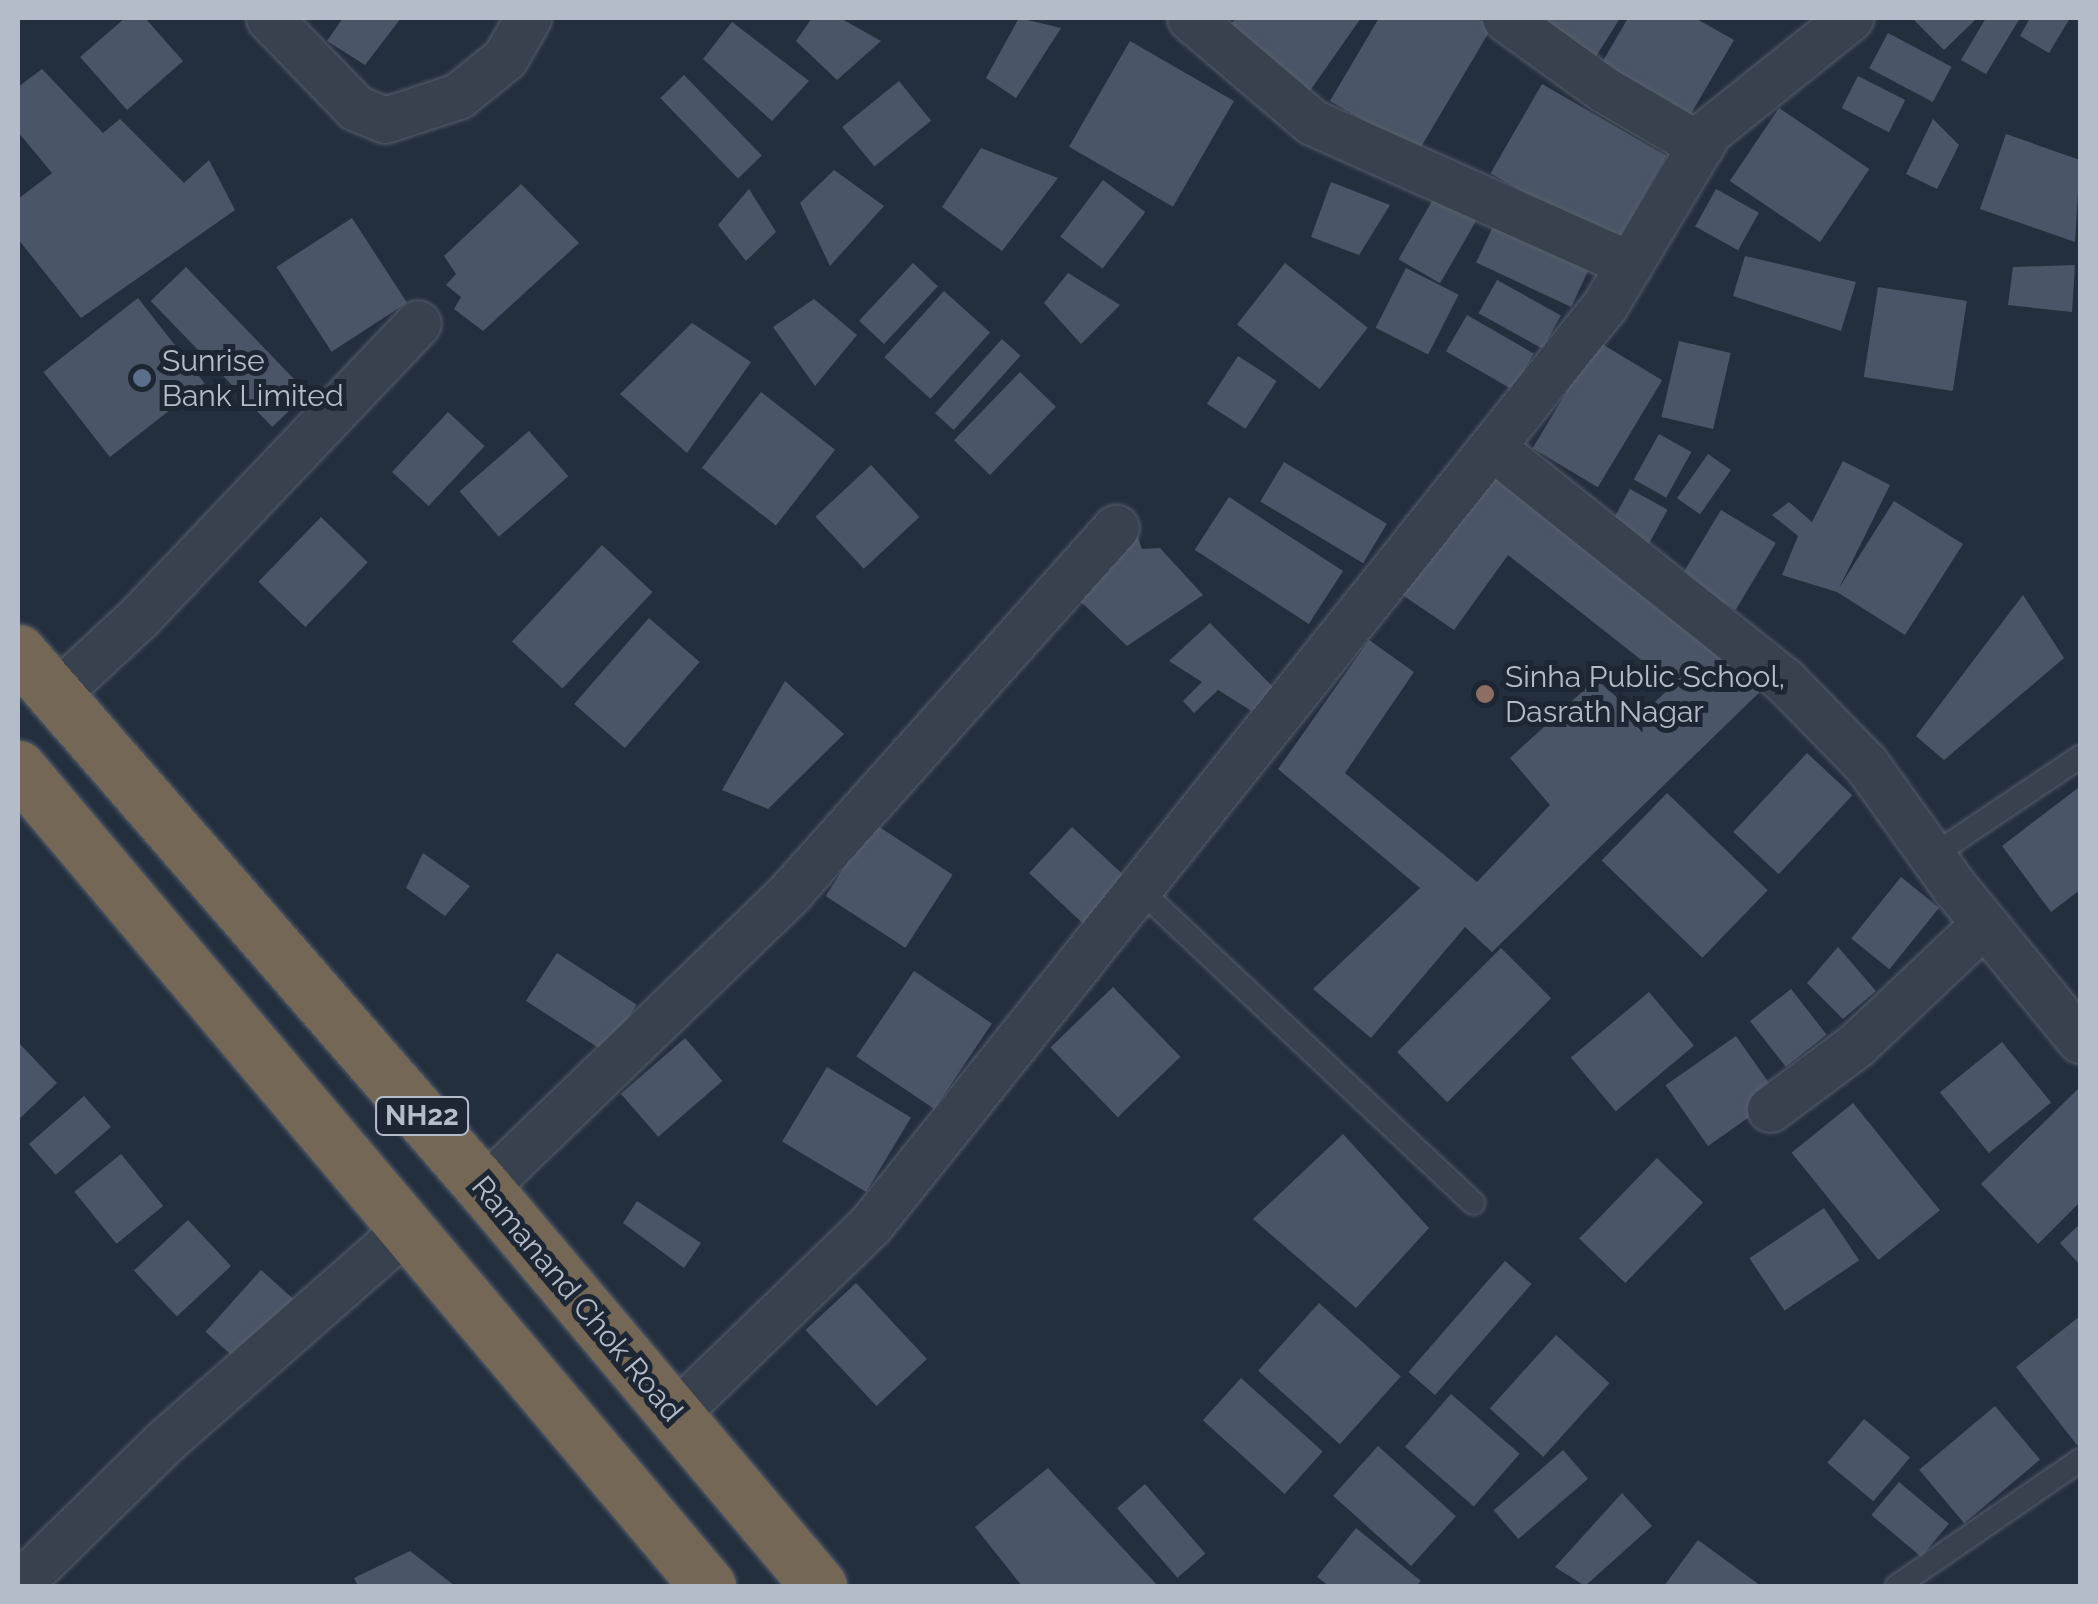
<!DOCTYPE html>
<style>
body{margin:0}
#map{position:relative;width:2098px;height:1604px;overflow:hidden;background:#242f3e;font-family:Raleway,sans-serif}
div>[style]{position:absolute}
.building>*{inset:0;background:#4a5667;transform-origin:0 0}
.roads{filter:drop-shadow(0 0 2px #565f6c) drop-shadow(0 0 2px #565f6c)}
.lane>*{height:22px;margin:-11px;padding:0 11px;transform-origin:11px;border-radius:11px;background:#38414e}
.street>*{height:45px;margin:-22.5px;padding:0 22.5px;transform-origin:22.5px;border-radius:22.5px;background:#38414e}
.highway>*{height:55px;margin:-27.5px;padding:0 27.5px;transform-origin:27.5px;border-radius:27.5px;background:#746755}
.dots>*{width:28px;height:28px;translate:-50% -50%;box-sizing:border-box;border:5px solid #1d2633;border-radius:50%}
span{translate:-50% -50%;white-space:nowrap;text-align:center;line-height:1.15;-webkit-text-stroke:10px #1d2633;paint-order:stroke}
.shield-label span{padding:2px 8px;background:#1d2633;border:2px solid;border-radius:8px;-webkit-text-stroke-width:0}
.shield-label{font-size:28px;color:#b4bcc9;font-weight:700}
.poi-label{font-size:30px;color:#b4bcc9}
.left{translate:0 -50%;text-align:left}
.street-label{font-size:30px;color:#b4bcc9}
.frame{position:absolute;inset:0;border:20px solid #b4bcc9;pointer-events:none}
</style>
<div id="map">
<div class="building">
<i style="clip-path:polygon(125px 18px,145px 18px,183px 61px,127px 110px,80px 57px)"></i>
<i style="clip-path:polygon(343px 18px,401px 18px,365px 65px,327px 41px)"></i>
<i style="clip-path:polygon(812px 18px,840px 18px,881px 41px,837px 80px,796px 41px)"></i>
<i style="clip-path:polygon(1019px 18px,1061px 28px,1016px 98px,986px 78px)"></i>
<i style="clip-path:polygon(1236px 18px,1361px 18px,1309px 92px,1224px 34px)"></i>
<i style="clip-path:polygon(1379px 18px,1476px 18px,1492px 27px,1418px 152px,1330px 101px)"></i>
<i style="clip-path:polygon(1516px 18px,1620px 18px,1592px 63px)"></i>
<i style="clip-path:polygon(1628px 18px,1695px 18px,1734px 40px,1685px 124px,1596px 73px)"></i>
<i style="clip-path:polygon(1912px 18px,1977px 18px,1944px 50px)"></i>
<i style="clip-path:polygon(1986px 18px,2020px 18px,1986px 74px,1961px 60px)"></i>
<i style="clip-path:polygon(2030px 18px,2070px 18px,2049px 53px,2020px 36px)"></i>
<i style="clip-path:polygon(732px 22px,809px 81px,772px 121px,703px 59px)"></i>
<i style="left:1888px;top:33px;width:72px;height:40px;rotate:28deg"></i>
<i style="left:1130px;top:41px;width:120px;height:122px;rotate:30deg"></i>
<i style="clip-path:polygon(42px 69px,103px 133px,120px 119px,184px 183px,209px 160px,235px 210px,81px 318px,18px 239px,18px 199px,52px 173px,18px 132px,18px 87px)"></i>
<i style="left:684px;top:75px;width:112px;height:33px;rotate:46deg"></i>
<i style="left:1858px;top:76px;width:53px;height:36px;rotate:27deg"></i>
<i style="left:899px;top:81px;width:51px;height:73px;rotate:51deg"></i>
<i style="left:1542px;top:84px;width:144px;height:103px;rotate:30deg"></i>
<i style="left:1779px;top:108px;width:109px;height:88px;rotate:34deg"></i>
<i style="clip-path:polygon(1933px 119px,1959px 145px,1937px 189px,1906px 174px)"></i>
<i style="clip-path:polygon(2006px 134px,2080px 160px,2075px 242px,1980px 209px)"></i>
<i style="clip-path:polygon(981px 148px,1058px 178px,1002px 251px,942px 207px)"></i>
<i style="clip-path:polygon(834px 170px,884px 206px,830px 266px,800px 203px)"></i>
<i style="left:1103px;top:180px;width:53px;height:71px;rotate:37deg"></i>
<i style="clip-path:polygon(1331px 182px,1390px 205px,1359px 255px,1311px 237px)"></i>
<i style="clip-path:polygon(521px 184px,579px 243px,483px 331px,454px 309px,461px 297px,446px 285px,456px 274px,444px 256px)"></i>
<i style="clip-path:polygon(749px 189px,776px 232px,746px 261px,718px 225px)"></i>
<i style="left:1716px;top:189px;width:49px;height:43px;rotate:29deg"></i>
<i style="left:1435px;top:196px;width:48px;height:73px;rotate:30deg"></i>
<i style="left:352px;top:218px;width:101px;height:90px;rotate:57deg"></i>
<i style="left:1496px;top:220px;width:105px;height:47px;rotate:25deg"></i>
<i style="clip-path:polygon(1745px 256px,1856px 282px,1841px 331px,1733px 296px)"></i>
<i style="left:913px;top:263px;width:34px;height:79px;rotate:43deg"></i>
<i style="left:1285px;top:263px;width:105px;height:78px;rotate:38deg"></i>
<i style="clip-path:polygon(2075px 265px,2072px 312px,2008px 305px,2013px 267px)"></i>
<i style="left:186px;top:267px;width:175px;height:49px;rotate:46deg"></i>
<i style="left:1406px;top:268px;width:59px;height:67px;rotate:27deg"></i>
<i style="clip-path:polygon(1068px 273px,1120px 305px,1081px 344px,1044px 303px)"></i>
<i style="left:1497px;top:280px;width:73px;height:38px;rotate:29deg"></i>
<i style="left:1878px;top:287px;width:90px;height:91px;rotate:9deg"></i>
<i style="left:944px;top:291px;width:62px;height:89px;rotate:42deg"></i>
<i style="left:138px;top:298px;width:108px;height:120px;rotate:52deg"></i>
<i style="clip-path:polygon(814px 299px,857px 335px,815px 386px,773px 327px)"></i>
<i style="left:1467px;top:315px;width:77px;height:42px;rotate:30deg"></i>
<i style="clip-path:polygon(692px 323px,751px 362px,687px 453px,620px 394px)"></i>
<i style="left:1002px;top:339px;width:25px;height:100px;rotate:42deg"></i>
<i style="left:1597px;top:341px;width:76px;height:125px;rotate:31deg"></i>
<i style="left:1679px;top:341px;width:53px;height:78px;rotate:13deg"></i>
<i style="left:1238px;top:356px;width:46px;height:57px;rotate:33deg"></i>
<i style="left:1020px;top:372px;width:50px;height:95px;rotate:44deg"></i>
<i style="left:761px;top:392px;width:94px;height:96px;rotate:38deg"></i>
<i style="left:448px;top:412px;width:50px;height:82px;rotate:43deg"></i>
<i style="left:529px;top:431px;width:60px;height:92px;rotate:49deg"></i>
<i style="left:1659px;top:434px;width:37px;height:52px;rotate:29deg"></i>
<i style="left:1708px;top:454px;width:28px;height:54px;rotate:35deg"></i>
<i style="clip-path:polygon(1843px 461px,1890px 485px,1839px 588px,1894px 501px,1963px 544px,1905px 635px,1837px 592px,1782px 575px,1798px 536px,1772px 515px,1789px 502px,1812px 522px)"></i>
<i style="left:1284px;top:462px;width:120px;height:46px;rotate:31deg"></i>
<i style="left:871px;top:465px;width:71px;height:76px;rotate:47deg"></i>
<i style="clip-path:polygon(1500px 471px,1767px 685px,1492px 952px,1465px 927px,1371px 1038px,1313px 989px,1420px 888px,1278px 769px,1369px 640px,1414px 672px,1345px 773px,1477px 882px,1550px 805px,1510px 758px,1596px 679px,1639px 717px,1673px 685px,1508px 555px,1454px 630px,1401px 594px)"></i>
<i style="left:1630px;top:489px;width:43px;height:41px;rotate:29deg"></i>
<i style="left:1229px;top:497px;width:136px;height:63px;rotate:33deg"></i>
<i style="left:1721px;top:510px;width:64px;height:78px;rotate:31deg"></i>
<i style="left:321px;top:517px;width:65px;height:90px;rotate:44deg"></i>
<i style="clip-path:polygon(1135px 529px,1142px 549px,1160px 548px,1203px 595px,1127px 646px,1077px 598px)"></i>
<i style="left:602px;top:545px;width:69px;height:132px;rotate:43deg"></i>
<i style="clip-path:polygon(2023px 595px,2064px 658px,1944px 760px,1916px 736px)"></i>
<i style="left:649px;top:618px;width:67px;height:114px;rotate:41deg"></i>
<i style="clip-path:polygon(1210px 623px,1273px 687px,1258px 715px,1218px 690px,1194px 713px,1183px 701px,1202px 682px,1169px 661px)"></i>
<i style="clip-path:polygon(785px 681px,844px 734px,768px 809px,722px 790px)"></i>
<i style="left:1807px;top:753px;width:62px;height:108px;rotate:43deg"></i>
<i style="clip-path:polygon(2078px 788px,2080px 890px,2051px 912px,2002px 846px)"></i>
<i style="left:1667px;top:793px;width:140px;height:94px;rotate:44deg"></i>
<i style="left:873px;top:823px;width:95px;height:87px;rotate:33deg"></i>
<i style="left:1072px;top:827px;width:76px;height:63px;rotate:43deg"></i>
<i style="clip-path:polygon(423px 853px,470px 886px,445px 916px,406px 888px)"></i>
<i style="left:1901px;top:877px;width:49px;height:79px;rotate:39deg"></i>
<i style="clip-path:polygon(1838px 947px,1876px 991px,1843px 1019px,1807px 983px)"></i>
<i style="left:1501px;top:948px;width:71px;height:147px;rotate:45deg"></i>
<i style="left:557px;top:953px;width:95px;height:57px;rotate:33deg"></i>
<i style="left:914px;top:971px;width:94px;height:103px;rotate:34deg"></i>
<i style="left:1113px;top:987px;width:97px;height:87px;rotate:46deg"></i>
<i style="left:1791px;top:989px;width:58px;height:52px;rotate:52deg"></i>
<i style="left:1649px;top:992px;width:70px;height:102px;rotate:50deg"></i>
<i style="left:1736px;top:1036px;width:74px;height:86px;rotate:55deg"></i>
<i style="left:685px;top:1038px;width:57px;height:85px;rotate:49deg"></i>
<i style="clip-path:polygon(18px 1042px,57px 1083px,18px 1120px)"></i>
<i style="left:2002px;top:1042px;width:78px;height:80px;rotate:51deg"></i>
<i style="left:827px;top:1067px;width:98px;height:87px;rotate:31deg"></i>
<i style="clip-path:polygon(2080px 1087px,2080px 1202px,2038px 1244px,1981px 1184px)"></i>
<i style="left:84px;top:1096px;width:41px;height:73px;rotate:49deg"></i>
<i style="left:1853px;top:1103px;width:138px;height:79px;rotate:51deg"></i>
<i style="clip-path:polygon(1343px 1134px,1429px 1228px,1356px 1308px,1253px 1219px)"></i>
<i style="left:121px;top:1154px;width:67px;height:60px;rotate:51deg"></i>
<i style="left:1657px;top:1158px;width:64px;height:112px;rotate:44deg"></i>
<i style="clip-path:polygon(637px 1201px,701px 1243px,684px 1268px,623px 1223px)"></i>
<i style="left:1824px;top:1208px;width:63px;height:90px;rotate:56deg"></i>
<i style="left:188px;top:1220px;width:63px;height:74px;rotate:47deg"></i>
<i style="clip-path:polygon(2080px 1224px,2080px 1265px,2060px 1243px)"></i>
<i style="left:1505px;top:1261px;width:35px;height:147px;rotate:41deg"></i>
<i style="left:261px;top:1270px;width:45px;height:83px;rotate:42deg"></i>
<i style="left:856px;top:1283px;width:104px;height:69px;rotate:47deg"></i>
<i style="left:1319px;top:1303px;width:110px;height:91px;rotate:42deg"></i>
<i style="clip-path:polygon(2080px 1316px,2080px 1449px,2016px 1367px)"></i>
<i style="left:1556px;top:1335px;width:72px;height:99px;rotate:42deg"></i>
<i style="left:1241px;top:1378px;width:110px;height:57px;rotate:42deg"></i>
<i style="left:1451px;top:1394px;width:91px;height:70px;rotate:41deg"></i>
<i style="left:1995px;top:1406px;width:70px;height:99px;rotate:50deg"></i>
<i style="left:1864px;top:1419px;width:60px;height:57px;rotate:40deg"></i>
<i style="left:1378px;top:1446px;width:105px;height:67px;rotate:42deg"></i>
<i style="left:1563px;top:1450px;width:38px;height:92px;rotate:49deg"></i>
<i style="clip-path:polygon(1048px 1468px,1158px 1586px,1022px 1586px,975px 1527px)"></i>
<i style="left:1899px;top:1482px;width:65px;height:43px;rotate:40deg"></i>
<i style="left:1145px;top:1484px;width:92px;height:37px;rotate:49deg"></i>
<i style="clip-path:polygon(1622px 1493px,1652px 1526px,1585px 1586px,1555px 1567px)"></i>
<i style="clip-path:polygon(1356px 1528px,1421px 1581px,1416px 1586px,1329px 1586px,1317px 1577px)"></i>
<i style="clip-path:polygon(1698px 1540px,1761px 1586px,1664px 1586px)"></i>
<i style="clip-path:polygon(410px 1551px,455px 1586px,358px 1586px,354px 1578px)"></i>
</div>
<div class="roads">
<div class="lane">
<i style="left:1932px;top:856px;width:178px;rotate:-33.8deg"></i>
<i style="left:1138px;top:888px;width:460px;rotate:43.2deg"></i>
<i style="left:1897px;top:1586px;width:222px;rotate:-34.5deg"></i>
</div>
<div class="street">
<i style="left:269px;top:18px;width:125px;rotate:46deg"></i>
<i style="left:356px;top:108px;width:31px;rotate:22deg"></i>
<i style="left:385px;top:120px;width:77px;rotate:-18.2deg"></i>
<i style="left:458px;top:96px;width:60px;rotate:-39deg"></i>
<i style="left:505px;top:58px;width:46px;rotate:-60.1deg"></i>
<i style="left:1190px;top:18px;width:160px;rotate:40.4deg"></i>
<i style="left:1312px;top:122px;width:348px;rotate:24.1deg"></i>
<i style="left:1505px;top:18px;width:123px;rotate:35.8deg"></i>
<i style="left:1605px;top:90px;width:111px;rotate:30.3deg"></i>
<i style="left:1492px;top:447px;width:374px;rotate:38.6deg"></i>
<i style="left:1784px;top:680px;width:117px;rotate:45.7deg"></i>
<i style="left:1866px;top:764px;width:153px;rotate:54.3deg"></i>
<i style="left:1955px;top:888px;width:197px;rotate:50.6deg"></i>
<i style="left:55px;top:695px;width:115px;rotate:-42.9deg"></i>
<i style="left:139px;top:617px;width:405px;rotate:-46.5deg"></i>
<i style="left:1770px;top:1109px;width:107px;rotate:-36.7deg"></i>
<i style="left:1856px;top:1045px;width:176px;rotate:-43.4deg"></i>
<i style="left:484px;top:1188px;width:426px;rotate:-44deg"></i>
<i style="left:790px;top:892px;width:489px;rotate:-48.2deg"></i>
<i style="left:674px;top:1415px;width:274px;rotate:-44.1deg"></i>
<i style="left:871px;top:1224px;width:1176px;rotate:-51.39deg"></i>
<i style="left:1605px;top:305px;width:203px;rotate:-59.1deg"></i>
<i style="left:1709px;top:131px;width:181px;rotate:-38.7deg"></i>
<i style="left:18px;top:1585px;width:206px;rotate:-44.4deg"></i>
<i style="left:165px;top:1441px;width:325px;rotate:-41.3deg"></i>
</div>
<div class="highway">
<i style="left:18px;top:652px;width:710px;rotate:49deg"></i>
<i style="left:484px;top:1188px;width:520px;rotate:49.91deg"></i>
<i style="left:18px;top:768px;width:1070px;rotate:49.85deg"></i>
</div>
</div>
<div class="dots">
<i style="left:142px;top:378px;background:#5c6f8a"></i>
<i style="left:1485px;top:694px;background:#8d6e63"></i>
</div>
<div class="shield-label">
<span style="left:422px;top:1116px">NH22</span>
</div>
<div class="poi-label">
<span class="left" style="left:162px;top:378px">Sunrise<br>Bank Limited</span>
<span class="left" style="left:1505px;top:694px">Sinha Public School,<br>Dasrath Nagar</span>
</div>
<div class="street-label">
<span style="left:577px;top:1299px;rotate:50deg">Ramanand Chok Road</span>
</div>
<div class="frame"></div>
</div>
